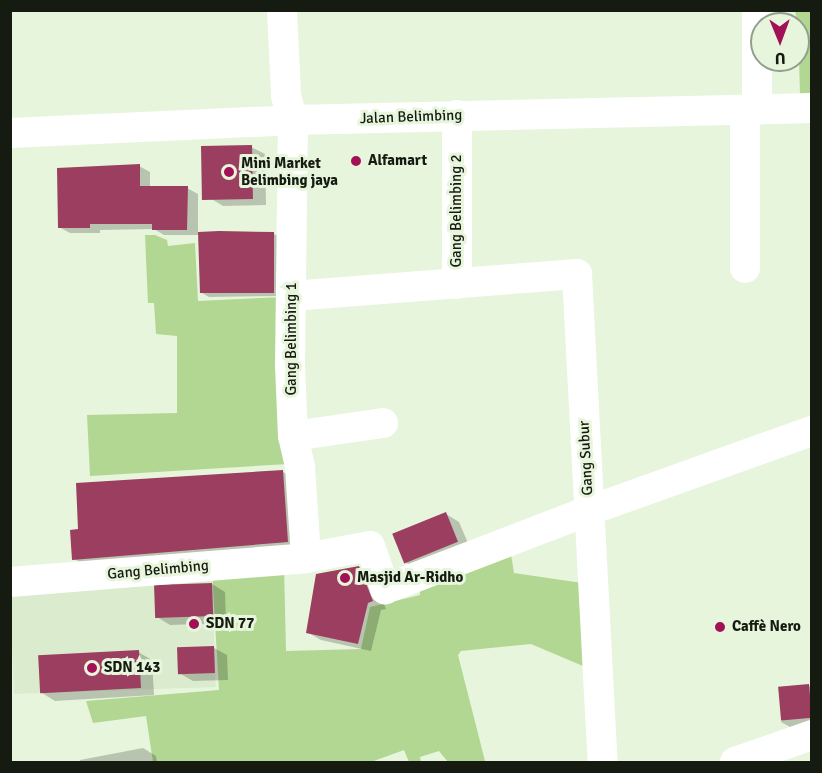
<!DOCTYPE html>
<meta charset="utf-8">
<style>
body{margin:0}
#map{position:relative;width:822px;height:773px;overflow:hidden;background:#e7f5dd;font-family:Signika,sans-serif}
div>[style]{position:absolute}
.built>*{inset:0;background:#daeccd;transform-origin:0 0}
.green>*{inset:0;background:#b1d792}
.shadow>*{inset:0;background:#0003}
.building>*{inset:0;background:#9b3e60;transform-origin:0 0}
.minor>*{height:30px;margin:-15px;padding:0 15px;transform-origin:15px;border-radius:15px;background:#fff}
.dots>*{width:16px;height:16px;translate:-50% -50%;box-sizing:border-box;border:3px solid #e7f5dd;border-radius:50%}
span{translate:-50% -50%;white-space:nowrap;text-align:center;line-height:1.15;-webkit-text-stroke:6px #e7f5dd;paint-order:stroke}
.street-label{font-size:15px;color:#161b12}
.poi-label{font-size:15px;color:#161b12;font-weight:700}
.left{translate:0 -50%;text-align:left}
.frame{position:absolute;inset:0;border:12px solid #161b12;pointer-events:none}
.north{position:absolute;left:750px;top:12px;width:60px;height:60px;box-sizing:border-box;background:#e7f5dd;border:2px solid #939e8c;border-radius:50%;rotate:179deg;font-size:16px;font-weight:700;line-height:24px;text-align:center;color:#161b12}
.north::after{content:'';display:block;margin:auto;width:21px;height:27px;background:#a21156;clip-path:polygon(50% 0,100% 100%,50% 72%,0 100%)}
</style>
<div id="map">
<div class="built">
<i style="left:212px;top:580px;width:107px;height:202px;rotate:88deg"></i>
</div>
<div class="green">
<i style="clip-path:polygon(795px 11px,811px 11px,811px 93px,800px 94px,798px 24px)"></i>
<i style="clip-path:polygon(145px 235px,155px 235px,167px 240px,168px 246px,195px 243px,198px 301px,283px 297px,288px 464px,90px 476px,87px 415px,177px 413px,177px 336px,156px 334px,154px 303px,148px 303px)"></i>
<i style="clip-path:polygon(509px 542px,514px 573px,582px 583px,590px 669px,531px 644px,461px 651px,458px 655px,485px 761px,448px 762px,439px 751px,420px 757px,421px 762px,409px 762px,404px 750px,371px 762px,153px 762px,146px 716px,93px 723px,86px 701px,219px 690px,212px 572px,284px 566px,286px 651px,361px 649px,370px 607px,420px 595px,419px 576px)"></i>
</div>
<div class="shadow">
<i style="clip-path:polygon(251px 147px,265px 154px,266px 205px,223px 206px,210px 198px)"></i>
<i style="clip-path:polygon(139px 166px,150px 172px,150px 187px,187px 188px,198px 194px,198px 234px,274px 234px,281px 238px,280px 296px,209px 297px,202px 293px,200px 235px,164px 235px,154px 229px,100px 230px,100px 233px,70px 233px,59px 227px)"></i>
<i style="clip-path:polygon(283px 472px,296px 479px,300px 549px,87px 566px,74px 559px,79px 530px)"></i>
<i style="clip-path:polygon(446px 514px,459px 522px,471px 550px,418px 570px,405px 562px)"></i>
<i style="clip-path:polygon(358px 567px,372px 575px,386px 609px,381px 610px,371px 651px,321px 640px,307px 632px)"></i>
<i style="clip-path:polygon(212px 584px,225px 592px,226px 623px,170px 625px,157px 617px)"></i>
<i style="clip-path:polygon(214px 648px,227px 655px,228px 680px,193px 681px,179px 673px,178px 650px)"></i>
<i style="clip-path:polygon(138px 652px,152px 660px,154px 695px,55px 701px,42px 693px)"></i>
<i style="clip-path:polygon(809px 686px,812px 687px,812px 724px,790px 727px,781px 722px)"></i>
<i style="clip-path:polygon(143px 748px,156px 756px,157px 762px,80px 762px,80px 760px)"></i>
</div>
<div class="building">
<i style="left:252px;top:145px;width:54px;height:51px;rotate:89deg"></i>
<i style="clip-path:polygon(140px 164px,140px 186px,188px 186px,187px 230px,152px 230px,152px 224px,90px 224px,90px 228px,58px 228px,57px 168px)"></i>
<i style="clip-path:polygon(219px 231px,274px 232px,274px 293px,200px 293px,198px 232px)"></i>
<i style="clip-path:polygon(283px 470px,288px 542px,72px 560px,70px 530px,78px 529px,76px 483px)"></i>
<i style="left:446px;top:512px;width:32px;height:58px;rotate:68deg"></i>
<i style="clip-path:polygon(359px 566px,373px 601px,368px 603px,358px 644px,306px 633px,316px 574px)"></i>
<i style="left:212px;top:583px;width:33px;height:58px;rotate:88deg"></i>
<i style="left:214px;top:646px;width:27px;height:37px;rotate:88deg"></i>
<i style="left:139px;top:650px;width:38px;height:101px;rotate:87deg"></i>
<i style="left:809px;top:684px;width:34px;height:31px;rotate:85deg"></i>
</div>
<div class="minor">
<i style="left:282px;top:10px;width:86px;rotate:87.3deg"></i>
<i style="left:286px;top:96px;width:25px;rotate:74deg"></i>
<i style="left:293px;top:120px;width:245px;rotate:90.7deg"></i>
<i style="left:290px;top:365px;width:71px;rotate:87.6deg"></i>
<i style="left:293px;top:436px;width:32px;rotate:77deg"></i>
<i style="left:300px;top:467px;width:91px;rotate:86.2deg"></i>
<i style="left:757px;top:10px;width:100px;rotate:90deg"></i>
<i style="left:745px;top:110px;width:158px;rotate:90deg"></i>
<i style="left:10px;top:133px;width:283px;rotate:-2.6deg"></i>
<i style="left:293px;top:120px;width:519px;rotate:-1.32deg"></i>
<i style="left:457px;top:284px;width:169px;rotate:-90deg"></i>
<i style="left:291px;top:296px;width:287px;rotate:-4.4deg"></i>
<i style="left:577px;top:274px;width:489px;rotate:87deg"></i>
<i style="left:293px;top:436px;width:91px;rotate:-8.2deg"></i>
<i style="left:10px;top:582px;width:297px;rotate:-4.6deg"></i>
<i style="left:306px;top:558px;width:65px;rotate:-10.6deg"></i>
<i style="left:370px;top:546px;width:46px;rotate:70.8deg"></i>
<i style="left:385px;top:589px;width:217px;rotate:-21deg"></i>
<i style="left:588px;top:511px;width:238px;rotate:-19.7deg"></i>
<i style="left:735px;top:762px;width:82px;rotate:-19.3deg"></i>
</div>
<div class="dots">
<i style="left:356px;top:161px;background:#a21156"></i>
<i style="left:229px;top:172px;background:#a21156"></i>
<i style="left:345px;top:578px;background:#a21156"></i>
<i style="left:194px;top:624px;background:#a21156"></i>
<i style="left:720px;top:627px;background:#a21156"></i>
<i style="left:92px;top:668px;background:#a21156"></i>
</div>
<div class="street-label">
<span style="left:411px;top:117px;rotate:-2deg">Jalan Belimbing</span>
<span style="left:457px;top:211px;rotate:-90deg">Gang Belimbing 2</span>
<span style="left:292px;top:339px;rotate:-90deg">Gang Belimbing 1</span>
<span style="left:586px;top:458px;rotate:-93deg">Gang Subur</span>
<span style="left:158px;top:570px;rotate:-5deg">Gang Belimbing</span>
</div>
<div class="poi-label">
<span class="left" style="left:368px;top:161px">Alfamart</span>
<span class="left" style="left:241px;top:172px">Mini Market<br>Belimbing jaya</span>
<span class="left" style="left:357px;top:578px">Masjid Ar-Ridho</span>
<span class="left" style="left:206px;top:624px">SDN 77</span>
<span class="left" style="left:732px;top:627px">Caffè Nero</span>
<span class="left" style="left:104px;top:668px">SDN 143</span>
</div>
<div class="frame"></div>
<div class="north">U</div>
</div>
